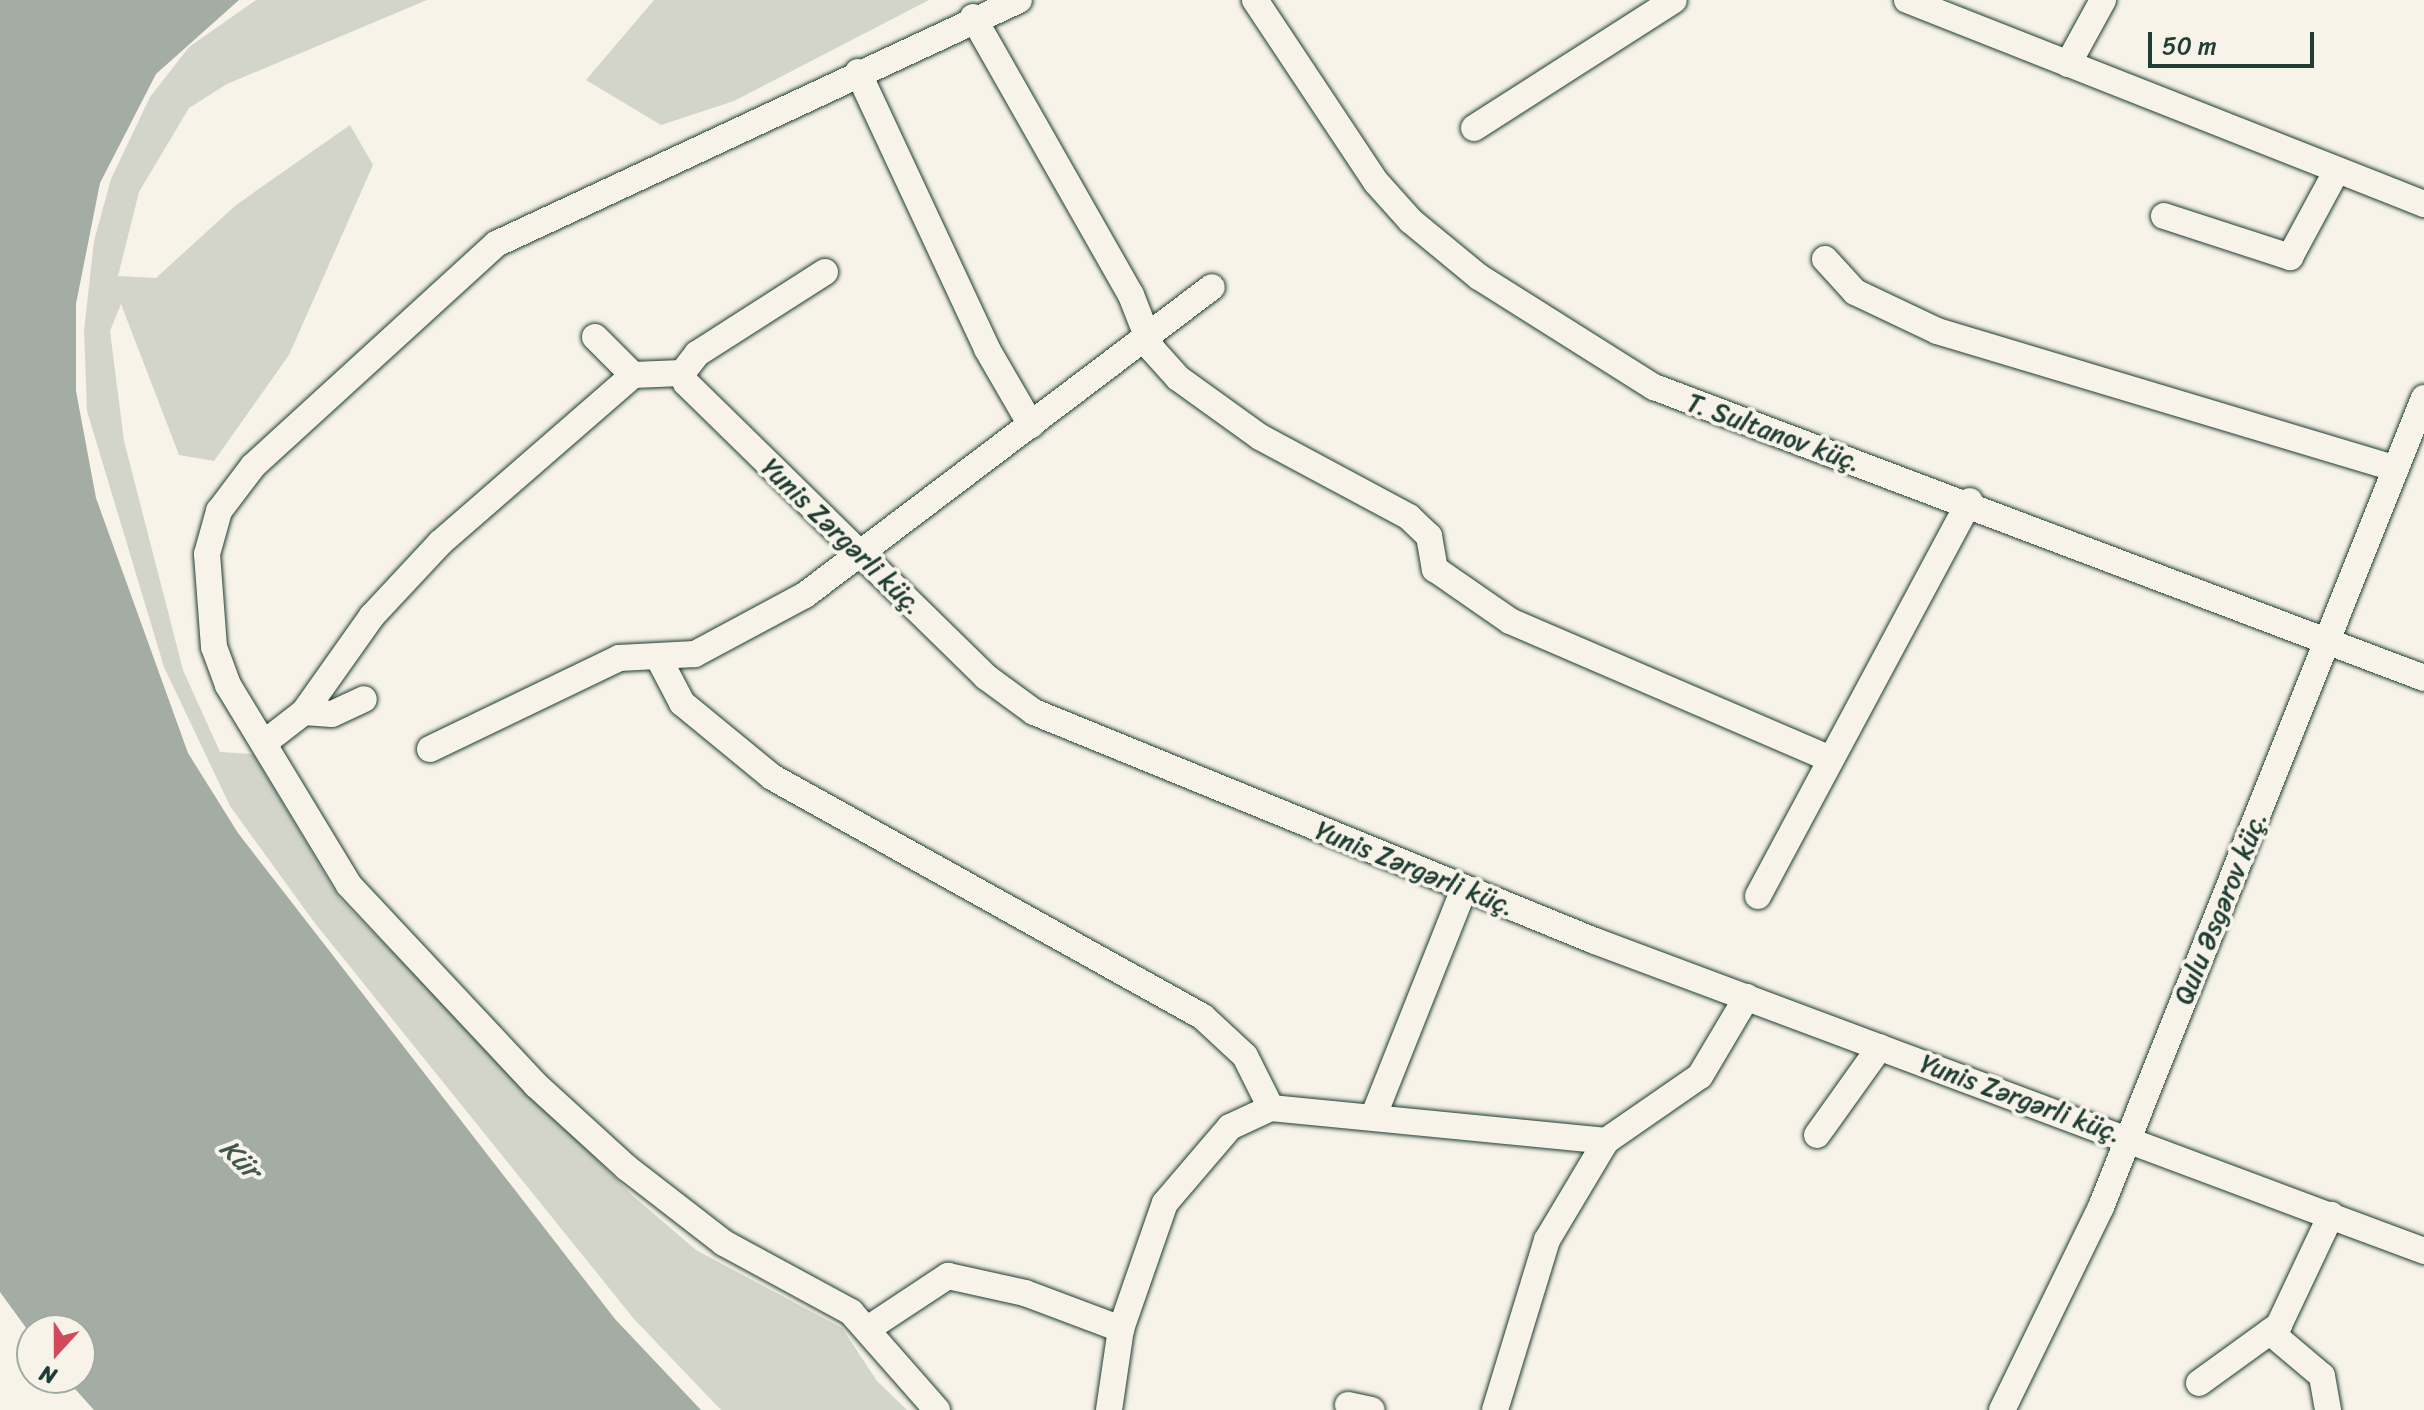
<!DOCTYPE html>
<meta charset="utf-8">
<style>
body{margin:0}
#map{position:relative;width:2424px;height:1410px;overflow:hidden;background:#f7f3e8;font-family:Sriracha,sans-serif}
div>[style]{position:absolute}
.green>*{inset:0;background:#d3d5ca}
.water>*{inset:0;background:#a4ada3}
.roads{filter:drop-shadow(0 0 2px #1f3d34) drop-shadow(0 0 2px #1f3d34)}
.street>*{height:26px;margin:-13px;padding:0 13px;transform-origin:13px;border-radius:13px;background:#f7f3e8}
span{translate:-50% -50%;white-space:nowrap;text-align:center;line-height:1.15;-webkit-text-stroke:8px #f7f3e8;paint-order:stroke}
.street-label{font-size:26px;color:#1f3d34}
.water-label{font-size:28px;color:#405950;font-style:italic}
.north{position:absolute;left:16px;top:1314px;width:80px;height:80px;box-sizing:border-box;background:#f7f3e8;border:2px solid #a1aaa0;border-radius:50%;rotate:201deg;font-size:22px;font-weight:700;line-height:32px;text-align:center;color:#1f3d34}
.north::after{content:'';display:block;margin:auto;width:28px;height:36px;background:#d1495b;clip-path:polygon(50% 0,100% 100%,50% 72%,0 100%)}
.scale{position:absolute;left:2148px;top:32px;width:166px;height:36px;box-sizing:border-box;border:4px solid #1f3d34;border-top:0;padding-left:10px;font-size:24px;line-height:28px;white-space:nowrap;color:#1f3d34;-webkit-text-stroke:6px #f7f3e8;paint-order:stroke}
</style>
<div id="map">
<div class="green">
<i style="clip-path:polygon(256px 0,427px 0,227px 84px,189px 108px,139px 192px,118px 276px,156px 278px,236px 205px,350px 125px,373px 165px,289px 355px,214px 461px,179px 455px,121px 304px,110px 331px,124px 441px,183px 670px,220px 752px,253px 754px,339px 898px,632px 1195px,696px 1250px,842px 1328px,877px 1381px,907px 1410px,721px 1410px,634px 1319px,314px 922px,230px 806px,164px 667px,87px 411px,84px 331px,94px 241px,111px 179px,150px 97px,189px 47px)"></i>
<i style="clip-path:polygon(654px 0,929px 0,734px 101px,661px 125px,586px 80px)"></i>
</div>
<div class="water">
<i style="clip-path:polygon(0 0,239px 0,156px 74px,100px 183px,76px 304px,76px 391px,96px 498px,188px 753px,238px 833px,615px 1319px,701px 1410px,94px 1410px,65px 1378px,80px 1378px,80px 1330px,32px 1330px,32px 1336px,0 1292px)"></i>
</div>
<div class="roads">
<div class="street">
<i style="left:1255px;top:0;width:219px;rotate:56.4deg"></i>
<i style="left:1376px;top:182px;width:52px;rotate:48.1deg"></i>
<i style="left:1411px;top:221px;width:88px;rotate:39.5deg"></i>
<i style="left:1479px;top:277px;width:207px;rotate:32.2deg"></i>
<i style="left:1654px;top:387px;width:823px;rotate:20.7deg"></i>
<i style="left:1907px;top:0;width:556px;rotate:21.53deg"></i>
<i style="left:973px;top:17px;width:320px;rotate:60.4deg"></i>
<i style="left:1131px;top:295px;width:58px;rotate:68.7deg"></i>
<i style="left:1152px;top:349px;width:39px;rotate:48deg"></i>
<i style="left:1178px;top:378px;width:101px;rotate:35.7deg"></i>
<i style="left:1260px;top:437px;width:169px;rotate:28.2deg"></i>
<i style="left:1409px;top:517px;width:28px;rotate:44deg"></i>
<i style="left:1429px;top:536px;width:34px;rotate:80deg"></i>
<i style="left:1435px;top:569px;width:91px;rotate:34.7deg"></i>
<i style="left:1510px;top:621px;width:346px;rotate:23.3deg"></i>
<i style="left:2068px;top:64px;width:73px;rotate:-61.3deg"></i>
<i style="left:858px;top:72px;width:306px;rotate:65deg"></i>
<i style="left:987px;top:349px;width:88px;rotate:59.9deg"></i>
<i style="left:1474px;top:128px;width:237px;rotate:-32.6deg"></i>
<i style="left:2164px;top:216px;width:133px;rotate:18deg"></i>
<i style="left:2290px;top:257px;width:99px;rotate:-61.6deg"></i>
<i style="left:1825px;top:259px;width:45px;rotate:47.7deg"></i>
<i style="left:1855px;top:292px;width:91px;rotate:25.4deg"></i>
<i style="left:1937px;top:331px;width:479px;rotate:16.7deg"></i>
<i style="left:825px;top:272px;width:152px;rotate:147.4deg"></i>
<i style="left:697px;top:354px;width:24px;rotate:128deg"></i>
<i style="left:682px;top:373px;width:11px;rotate:68deg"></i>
<i style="left:686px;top:383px;width:420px;rotate:44.4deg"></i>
<i style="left:986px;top:677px;width:59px;rotate:36.1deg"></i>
<i style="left:1034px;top:712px;width:606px;rotate:22.21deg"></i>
<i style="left:1595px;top:941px;width:885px;rotate:20.5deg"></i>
<i style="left:595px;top:337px;width:54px;rotate:45deg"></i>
<i style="left:658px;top:657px;width:52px;rotate:62.4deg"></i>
<i style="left:682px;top:703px;width:117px;rotate:39.4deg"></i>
<i style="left:772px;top:777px;width:493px;rotate:29.1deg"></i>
<i style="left:1203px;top:1017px;width:57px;rotate:42.9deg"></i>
<i style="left:1245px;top:1056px;width:58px;rotate:63.4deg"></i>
<i style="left:304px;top:712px;width:28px;rotate:4deg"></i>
<i style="left:332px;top:714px;width:35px;rotate:-25deg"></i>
<i style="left:264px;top:743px;width:51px;rotate:-37.8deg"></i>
<i style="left:304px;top:712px;width:118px;rotate:-54.7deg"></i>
<i style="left:372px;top:616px;width:100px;rotate:-47deg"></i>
<i style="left:440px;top:543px;width:256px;rotate:-41deg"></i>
<i style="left:633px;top:375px;width:49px;rotate:-2.3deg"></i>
<i style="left:430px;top:749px;width:210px;rotate:-25.7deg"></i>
<i style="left:619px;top:658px;width:76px;rotate:-3deg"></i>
<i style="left:695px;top:654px;width:125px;rotate:-28.2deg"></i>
<i style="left:805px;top:595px;width:510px;rotate:-37.12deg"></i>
<i style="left:1758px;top:896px;width:448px;rotate:-61.8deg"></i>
<i style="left:1374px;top:1115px;width:243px;rotate:-68.3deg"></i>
<i style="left:1817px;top:1135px;width:108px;rotate:-54.4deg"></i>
<i style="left:869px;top:1328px;width:95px;rotate:-33.4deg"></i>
<i style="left:948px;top:1276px;width:79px;rotate:12.4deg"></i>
<i style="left:1025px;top:1293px;width:103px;rotate:20.6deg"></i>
<i style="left:2270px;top:1332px;width:68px;rotate:40.2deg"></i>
<i style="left:2322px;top:1376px;width:35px;rotate:80deg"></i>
<i style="left:2199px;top:1383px;width:99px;rotate:-35.9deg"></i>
<i style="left:2279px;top:1325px;width:122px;rotate:-64.7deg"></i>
<i style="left:1348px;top:1405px;width:24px;rotate:12deg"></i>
<i style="left:937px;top:1410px;width:130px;rotate:-131.3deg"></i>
<i style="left:851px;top:1312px;width:145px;rotate:-151.5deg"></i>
<i style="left:724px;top:1243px;width:123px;rotate:-142.3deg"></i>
<i style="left:627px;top:1168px;width:123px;rotate:-137.6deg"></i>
<i style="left:536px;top:1085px;width:274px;rotate:-133.1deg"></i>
<i style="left:349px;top:885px;width:234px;rotate:-121.2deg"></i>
<i style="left:228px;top:685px;width:40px;rotate:-110.2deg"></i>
<i style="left:214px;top:647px;width:93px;rotate:-94.3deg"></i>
<i style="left:207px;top:554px;width:45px;rotate:-74.4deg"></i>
<i style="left:219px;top:511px;width:56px;rotate:-52.9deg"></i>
<i style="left:253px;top:466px;width:329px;rotate:-42.4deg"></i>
<i style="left:496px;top:244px;width:577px;rotate:-25.01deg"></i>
<i style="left:1109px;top:1410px;width:82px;rotate:-81.6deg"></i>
<i style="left:1121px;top:1329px;width:133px;rotate:-70.8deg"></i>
<i style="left:1165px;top:1203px;width:100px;rotate:-49.5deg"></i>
<i style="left:1230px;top:1127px;width:45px;rotate:-24.9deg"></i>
<i style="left:1271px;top:1108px;width:337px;rotate:5.6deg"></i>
<i style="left:1606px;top:1141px;width:114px;rotate:-34.7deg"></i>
<i style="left:1700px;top:1076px;width:92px;rotate:-59.3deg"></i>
<i style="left:1495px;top:1410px;width:178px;rotate:-73deg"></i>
<i style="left:1547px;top:1240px;width:115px;rotate:-59.2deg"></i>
<i style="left:2002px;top:1410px;width:226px;rotate:-64deg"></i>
<i style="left:2101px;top:1207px;width:871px;rotate:-68.24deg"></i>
</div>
</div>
<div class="street-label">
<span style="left:1774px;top:433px;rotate:20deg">T. Sultanov küç.</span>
<span style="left:842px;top:537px;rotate:44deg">Yunis Zərgərli küç.</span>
<span style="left:1415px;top:869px;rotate:22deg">Yunis Zərgərli küç.</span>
<span style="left:2221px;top:908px;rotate:-68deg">Qulu Əsgərov küç.</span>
<span style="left:2021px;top:1099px;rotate:20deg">Yunis Zərgərli küç.</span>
</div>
<div class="water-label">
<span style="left:240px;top:1159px;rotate:44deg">Kür</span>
</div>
<div class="north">N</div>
<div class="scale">50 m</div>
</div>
